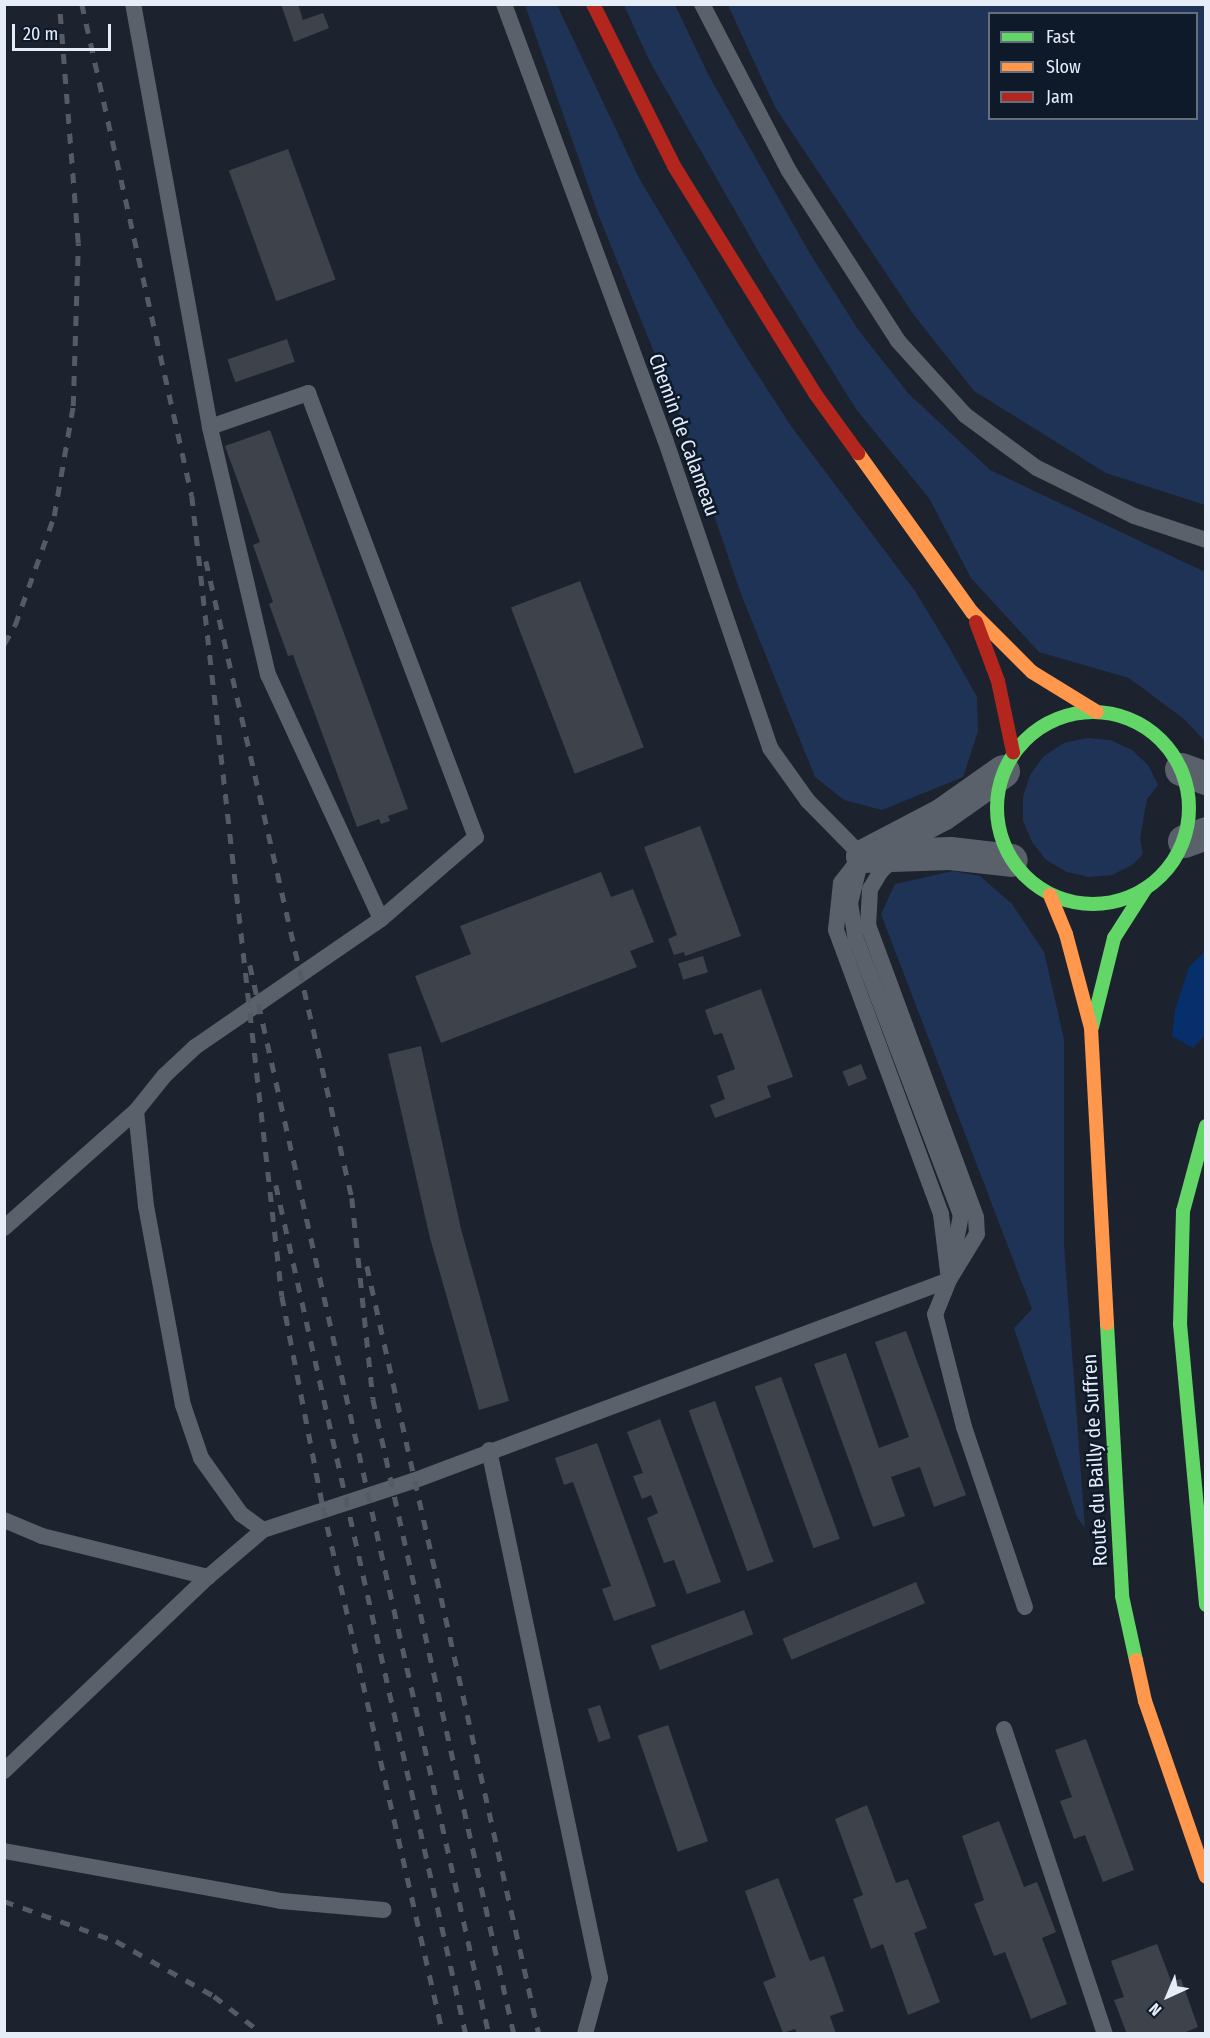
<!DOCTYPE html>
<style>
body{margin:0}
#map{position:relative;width:1210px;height:2038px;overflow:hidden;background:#1d232e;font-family:"Fira Sans Condensed",sans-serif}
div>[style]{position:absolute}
.green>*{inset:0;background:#1e3356}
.water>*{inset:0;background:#062f6c}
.building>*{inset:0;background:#3d424b;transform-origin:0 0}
.lane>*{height:16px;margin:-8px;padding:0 8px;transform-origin:8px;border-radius:8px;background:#5a616b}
.street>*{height:33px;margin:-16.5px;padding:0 16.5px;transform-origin:16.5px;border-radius:16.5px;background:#5a616b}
.fast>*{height:14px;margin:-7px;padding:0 7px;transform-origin:7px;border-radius:7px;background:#63d668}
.fast>.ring{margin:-7px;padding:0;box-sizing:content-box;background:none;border:14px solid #63d668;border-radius:50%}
.slow>*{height:14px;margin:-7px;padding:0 7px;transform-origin:7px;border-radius:7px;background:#ff974d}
.jam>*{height:14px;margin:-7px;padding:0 7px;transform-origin:7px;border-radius:7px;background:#b3261e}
.rail>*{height:4.5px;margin-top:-2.25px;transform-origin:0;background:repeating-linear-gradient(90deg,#555a64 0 10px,transparent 0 20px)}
span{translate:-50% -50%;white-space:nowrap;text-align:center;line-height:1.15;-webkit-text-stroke:5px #0e192a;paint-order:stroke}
.street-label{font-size:20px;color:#e5edf9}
.frame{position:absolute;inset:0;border:6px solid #e5edf9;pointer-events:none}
.legend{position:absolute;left:988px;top:12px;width:210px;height:108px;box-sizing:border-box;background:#0e192a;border:2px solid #646e7d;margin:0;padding:8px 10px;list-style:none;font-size:18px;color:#e5edf9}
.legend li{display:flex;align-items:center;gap:12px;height:30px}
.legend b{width:30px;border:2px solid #646e7d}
.north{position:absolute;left:1138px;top:1966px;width:60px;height:60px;-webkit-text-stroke:4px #0e192a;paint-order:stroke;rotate:224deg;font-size:16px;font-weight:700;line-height:24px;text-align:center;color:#e5edf9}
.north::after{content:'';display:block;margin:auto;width:21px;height:27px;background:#e5edf9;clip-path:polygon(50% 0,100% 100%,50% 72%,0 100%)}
.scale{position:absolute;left:12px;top:24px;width:99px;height:27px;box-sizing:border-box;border:3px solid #e5edf9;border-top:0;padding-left:8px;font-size:18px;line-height:21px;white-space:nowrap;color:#e5edf9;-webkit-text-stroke:4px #0e192a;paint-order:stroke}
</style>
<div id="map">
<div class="green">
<i style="clip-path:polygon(525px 5px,557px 5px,639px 178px,738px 344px,791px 426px,915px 591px,949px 647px,977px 697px,978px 731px,963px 777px,882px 810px,844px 800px,815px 777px,741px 594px,680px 416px,598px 214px)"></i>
<i style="clip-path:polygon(624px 5px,675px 5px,709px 76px,809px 252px,859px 331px,908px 393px,990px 470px,1205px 572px,1205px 741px,1184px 719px,1129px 678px,1039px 652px,971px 578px,929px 498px,856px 409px,765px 263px,649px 60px)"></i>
<i style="clip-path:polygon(evenodd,728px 5px,1205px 5px,1205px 505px,1106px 473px,974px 391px,914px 315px,775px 107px,728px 5px,990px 14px,1196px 14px,1196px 118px,990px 118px,990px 14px)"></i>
<i style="clip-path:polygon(1087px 738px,1110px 740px,1132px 750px,1148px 765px,1158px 785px,1147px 799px,1140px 838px,1143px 854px,1132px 865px,1112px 875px,1089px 877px,1067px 872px,1046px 860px,1032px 842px,1023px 821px,1023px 797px,1030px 775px,1044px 756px,1064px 743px)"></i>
<i style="clip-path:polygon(953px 871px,980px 876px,1012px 904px,1044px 952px,1064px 1039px,1064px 1245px,1085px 1528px,1077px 1517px,1014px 1328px,1032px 1309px,881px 914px,895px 884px)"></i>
</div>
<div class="water">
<i style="clip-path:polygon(1205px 951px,1205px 1035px,1193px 1048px,1172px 1036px,1175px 1010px,1189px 967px)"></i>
</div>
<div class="building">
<i style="clip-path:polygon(281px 4px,298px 4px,303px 20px,323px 13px,329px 28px,294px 42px)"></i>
<i style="left:288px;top:149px;width:139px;height:63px;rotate:70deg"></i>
<i style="left:287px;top:339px;width:24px;height:63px;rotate:71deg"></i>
<i style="clip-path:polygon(270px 430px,408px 809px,388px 816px,390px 821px,381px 824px,379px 819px,357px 827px,293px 655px,288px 656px,269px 604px,273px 602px,253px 545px,260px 542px,225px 446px)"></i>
<i style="left:580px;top:581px;width:178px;height:74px;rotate:69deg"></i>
<i style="clip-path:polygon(700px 826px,741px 936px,685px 956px,684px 952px,674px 955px,668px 939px,677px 935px,644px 847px)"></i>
<i style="clip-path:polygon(601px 872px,611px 897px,633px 889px,654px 942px,630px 951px,637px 967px,441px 1043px,415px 976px,471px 954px,460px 926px)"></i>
<i style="left:703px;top:956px;width:17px;height:26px;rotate:73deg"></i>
<i style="clip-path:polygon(761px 989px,793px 1077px,767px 1086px,771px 1097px,715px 1118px,710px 1105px,725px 1099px,717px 1076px,735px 1069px,722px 1033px,714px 1035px,705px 1010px)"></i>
<i style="clip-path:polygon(421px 1046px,461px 1229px,509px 1401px,479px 1410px,430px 1238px,388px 1054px)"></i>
<i style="left:861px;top:1064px;width:16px;height:20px;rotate:68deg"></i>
<i style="clip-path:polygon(906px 1331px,966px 1495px,934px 1507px,920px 1467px,891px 1477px,905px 1516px,873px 1527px,814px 1364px,846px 1353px,879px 1448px,909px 1437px,875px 1342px)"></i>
<i style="left:781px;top:1377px;width:172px;height:28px;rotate:70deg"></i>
<i style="left:715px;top:1401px;width:171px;height:28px;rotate:70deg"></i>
<i style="clip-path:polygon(660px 1419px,721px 1582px,687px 1594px,674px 1560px,664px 1563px,647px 1518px,658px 1513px,651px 1495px,642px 1499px,633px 1476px,643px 1473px,627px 1432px)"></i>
<i style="clip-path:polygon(597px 1443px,656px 1606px,614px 1621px,602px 1589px,611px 1586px,573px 1482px,564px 1485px,555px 1458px)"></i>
<i style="left:916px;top:1582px;width:23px;height:145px;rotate:67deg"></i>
<i style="left:744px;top:1610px;width:26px;height:100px;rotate:69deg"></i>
<i style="left:600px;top:1705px;width:35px;height:13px;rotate:72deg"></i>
<i style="left:668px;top:1725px;width:123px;height:32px;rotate:71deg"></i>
<i style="clip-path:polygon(1086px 1739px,1134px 1870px,1103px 1882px,1085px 1835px,1074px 1839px,1060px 1801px,1072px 1797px,1055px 1750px)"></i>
<i style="clip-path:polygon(867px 1805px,896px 1883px,908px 1879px,927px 1928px,914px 1933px,940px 2002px,908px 2015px,883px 1944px,871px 1949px,853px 1899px,863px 1895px,835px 1819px)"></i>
<i style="clip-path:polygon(999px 1821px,1024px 1887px,1037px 1882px,1056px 1932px,1042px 1938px,1067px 2004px,1031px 2019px,1005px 1952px,994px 1956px,974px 1904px,984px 1900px,962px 1836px)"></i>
<i style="clip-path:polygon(778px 1878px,810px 1961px,824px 1956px,844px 2011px,830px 2016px,836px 2034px,797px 2034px,795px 2029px,783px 2033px,763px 1982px,776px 1977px,745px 1891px)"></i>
<i style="clip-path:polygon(1157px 1944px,1171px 1981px,1181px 1979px,1198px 2027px,1181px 2034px,1127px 2034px,1114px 2000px,1124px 1997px,1111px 1961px)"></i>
</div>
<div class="lane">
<i style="left:504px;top:4px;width:464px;rotate:69.7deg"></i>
<i style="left:665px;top:439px;width:326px;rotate:71.2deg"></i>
<i style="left:770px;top:748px;width:65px;rotate:54.4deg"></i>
<i style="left:808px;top:801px;width:77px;rotate:45.5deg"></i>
<i style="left:702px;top:4px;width:188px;rotate:62.5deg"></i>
<i style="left:789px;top:171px;width:202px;rotate:57.3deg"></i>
<i style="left:898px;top:341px;width:100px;rotate:47.8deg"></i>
<i style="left:965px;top:415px;width:89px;rotate:36.4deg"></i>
<i style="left:1037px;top:468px;width:108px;rotate:26.3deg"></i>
<i style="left:1134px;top:516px;width:76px;rotate:18.4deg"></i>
<i style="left:210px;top:427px;width:104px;rotate:-19.1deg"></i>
<i style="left:308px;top:393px;width:475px;rotate:69.3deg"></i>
<i style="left:476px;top:837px;width:125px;rotate:139.2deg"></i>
<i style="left:862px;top:856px;width:34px;rotate:128deg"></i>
<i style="left:841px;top:883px;width:47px;rotate:96.1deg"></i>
<i style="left:836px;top:930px;width:303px;rotate:69.7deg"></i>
<i style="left:941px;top:1214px;width:66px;rotate:83.1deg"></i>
<i style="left:896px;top:857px;width:21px;rotate:137deg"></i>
<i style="left:881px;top:871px;width:21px;rotate:121deg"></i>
<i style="left:870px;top:889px;width:36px;rotate:93deg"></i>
<i style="left:868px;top:925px;width:311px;rotate:69.7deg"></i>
<i style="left:976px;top:1217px;width:17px;rotate:87deg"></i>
<i style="left:977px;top:1234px;width:54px;rotate:121.3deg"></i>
<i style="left:949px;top:1280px;width:37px;rotate:112deg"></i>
<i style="left:935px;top:1314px;width:117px;rotate:75.6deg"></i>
<i style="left:964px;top:1427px;width:190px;rotate:71.3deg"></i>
<i style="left:860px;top:863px;width:41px;rotate:104deg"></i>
<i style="left:850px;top:903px;width:36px;rotate:81deg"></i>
<i style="left:856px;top:939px;width:295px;rotate:69.2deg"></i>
<i style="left:961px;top:1215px;width:48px;rotate:100.8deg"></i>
<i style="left:136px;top:1111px;width:96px;rotate:84deg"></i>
<i style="left:146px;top:1206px;width:202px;rotate:79.5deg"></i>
<i style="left:183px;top:1405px;width:56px;rotate:71.2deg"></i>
<i style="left:201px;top:1458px;width:69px;rotate:54.5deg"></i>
<i style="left:241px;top:1514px;width:27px;rotate:36deg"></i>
<i style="left:4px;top:1228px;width:176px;rotate:-41.6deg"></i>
<i style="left:136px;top:1111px;width:45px;rotate:-51.3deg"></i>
<i style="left:164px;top:1076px;width:42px;rotate:-43.1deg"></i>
<i style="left:195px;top:1047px;width:226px;rotate:-34.5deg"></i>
<i style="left:381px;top:919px;width:269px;rotate:-114.8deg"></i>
<i style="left:268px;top:675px;width:255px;rotate:-103.2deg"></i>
<i style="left:210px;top:427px;width:430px;rotate:-100.3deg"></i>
<i style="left:489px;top:1450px;width:540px;rotate:78.13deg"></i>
<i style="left:600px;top:1978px;width:58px;rotate:105deg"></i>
<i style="left:4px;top:1520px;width:41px;rotate:22.8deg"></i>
<i style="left:42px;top:1536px;width:171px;rotate:13.9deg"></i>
<i style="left:1004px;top:1729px;width:321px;rotate:71.7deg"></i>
<i style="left:4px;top:1771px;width:282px;rotate:-43.6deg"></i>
<i style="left:208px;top:1577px;width:72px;rotate:-40.5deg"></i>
<i style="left:263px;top:1530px;width:158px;rotate:-18.1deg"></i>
<i style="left:413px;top:1481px;width:572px;rotate:-20.56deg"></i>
<i style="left:4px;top:1851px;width:281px;rotate:10.2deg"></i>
<i style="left:281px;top:1901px;width:103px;rotate:5deg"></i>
</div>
<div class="street">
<i style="left:1181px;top:769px;width:27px;rotate:20deg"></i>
<i style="left:1003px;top:771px;width:75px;rotate:144.8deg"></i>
<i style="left:942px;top:814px;width:90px;rotate:152.3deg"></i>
<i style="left:862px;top:856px;width:88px;rotate:-2deg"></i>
<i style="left:950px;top:853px;width:61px;rotate:6.5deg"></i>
<i style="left:1184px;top:841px;width:23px;rotate:-20deg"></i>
</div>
<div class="fast">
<i class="ring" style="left:997px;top:712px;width:178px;height:178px"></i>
<i style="left:1092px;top:1027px;width:92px;rotate:-76.1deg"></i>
<i style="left:1114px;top:938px;width:59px;rotate:-57.4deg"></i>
<i style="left:1206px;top:1126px;width:88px;rotate:105.1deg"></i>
<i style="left:1183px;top:1211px;width:113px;rotate:91.5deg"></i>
<i style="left:1180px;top:1324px;width:282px;rotate:84.7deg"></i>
<i style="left:1107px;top:1324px;width:272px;rotate:86.8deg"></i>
<i style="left:1122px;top:1596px;width:66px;rotate:77.7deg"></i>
</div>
<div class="slow">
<i style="left:858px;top:453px;width:196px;rotate:54.4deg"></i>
<i style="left:972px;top:612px;width:85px;rotate:45deg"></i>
<i style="left:1032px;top:672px;width:76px;rotate:31.6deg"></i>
<i style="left:1050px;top:895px;width:42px;rotate:67.7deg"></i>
<i style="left:1066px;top:934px;width:97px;rotate:75.1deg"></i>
<i style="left:1091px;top:1028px;width:296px;rotate:86.9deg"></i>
<i style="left:1136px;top:1660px;width:42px;rotate:77.6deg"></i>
<i style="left:1145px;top:1701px;width:186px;rotate:70.9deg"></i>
</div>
<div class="jam">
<i style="left:593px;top:4px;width:181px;rotate:63.4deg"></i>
<i style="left:674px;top:166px;width:269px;rotate:58.2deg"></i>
<i style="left:816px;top:395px;width:72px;rotate:54.1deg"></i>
<i style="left:976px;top:622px;width:63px;rotate:69.6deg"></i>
<i style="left:998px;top:681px;width:73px;rotate:78.1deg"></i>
</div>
<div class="rail">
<i style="left:82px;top:4px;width:504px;rotate:77.4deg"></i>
<i style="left:192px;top:496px;width:805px;rotate:83.58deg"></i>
<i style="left:282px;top:1296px;width:215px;rotate:79deg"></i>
<i style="left:323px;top:1507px;width:540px;rotate:77.17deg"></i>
<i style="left:206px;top:561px;width:654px;rotate:77.09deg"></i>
<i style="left:352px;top:1198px;width:202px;rotate:84deg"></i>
<i style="left:373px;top:1399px;width:650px;rotate:77.48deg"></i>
<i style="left:4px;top:644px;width:22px;rotate:-60deg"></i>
<i style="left:15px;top:625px;width:116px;rotate:-70.3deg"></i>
<i style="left:54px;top:516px;width:112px;rotate:-80.2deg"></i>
<i style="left:73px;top:406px;width:163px;rotate:-88.2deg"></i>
<i style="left:78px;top:243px;width:240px;rotate:-94.5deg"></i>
<i style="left:250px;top:965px;width:1095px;rotate:77.4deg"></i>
<i style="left:276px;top:1185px;width:870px;rotate:77.39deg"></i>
<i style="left:367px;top:1266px;width:787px;rotate:77.38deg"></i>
<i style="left:4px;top:1901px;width:119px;rotate:19.7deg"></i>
<i style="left:116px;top:1941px;width:112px;rotate:29.3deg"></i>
<i style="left:214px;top:1996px;width:62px;rotate:37.8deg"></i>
</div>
<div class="street-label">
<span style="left:684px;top:435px;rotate:70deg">Chemin de Calameau</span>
<span style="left:1095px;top:1460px;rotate:-93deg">Route du Bailly de Suffren</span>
</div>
<div class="frame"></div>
<ul class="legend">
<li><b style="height:8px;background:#63d668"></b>Fast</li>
<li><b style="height:8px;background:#ff974d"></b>Slow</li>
<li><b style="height:8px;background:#b3261e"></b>Jam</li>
</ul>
<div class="north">N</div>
<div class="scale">20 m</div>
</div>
